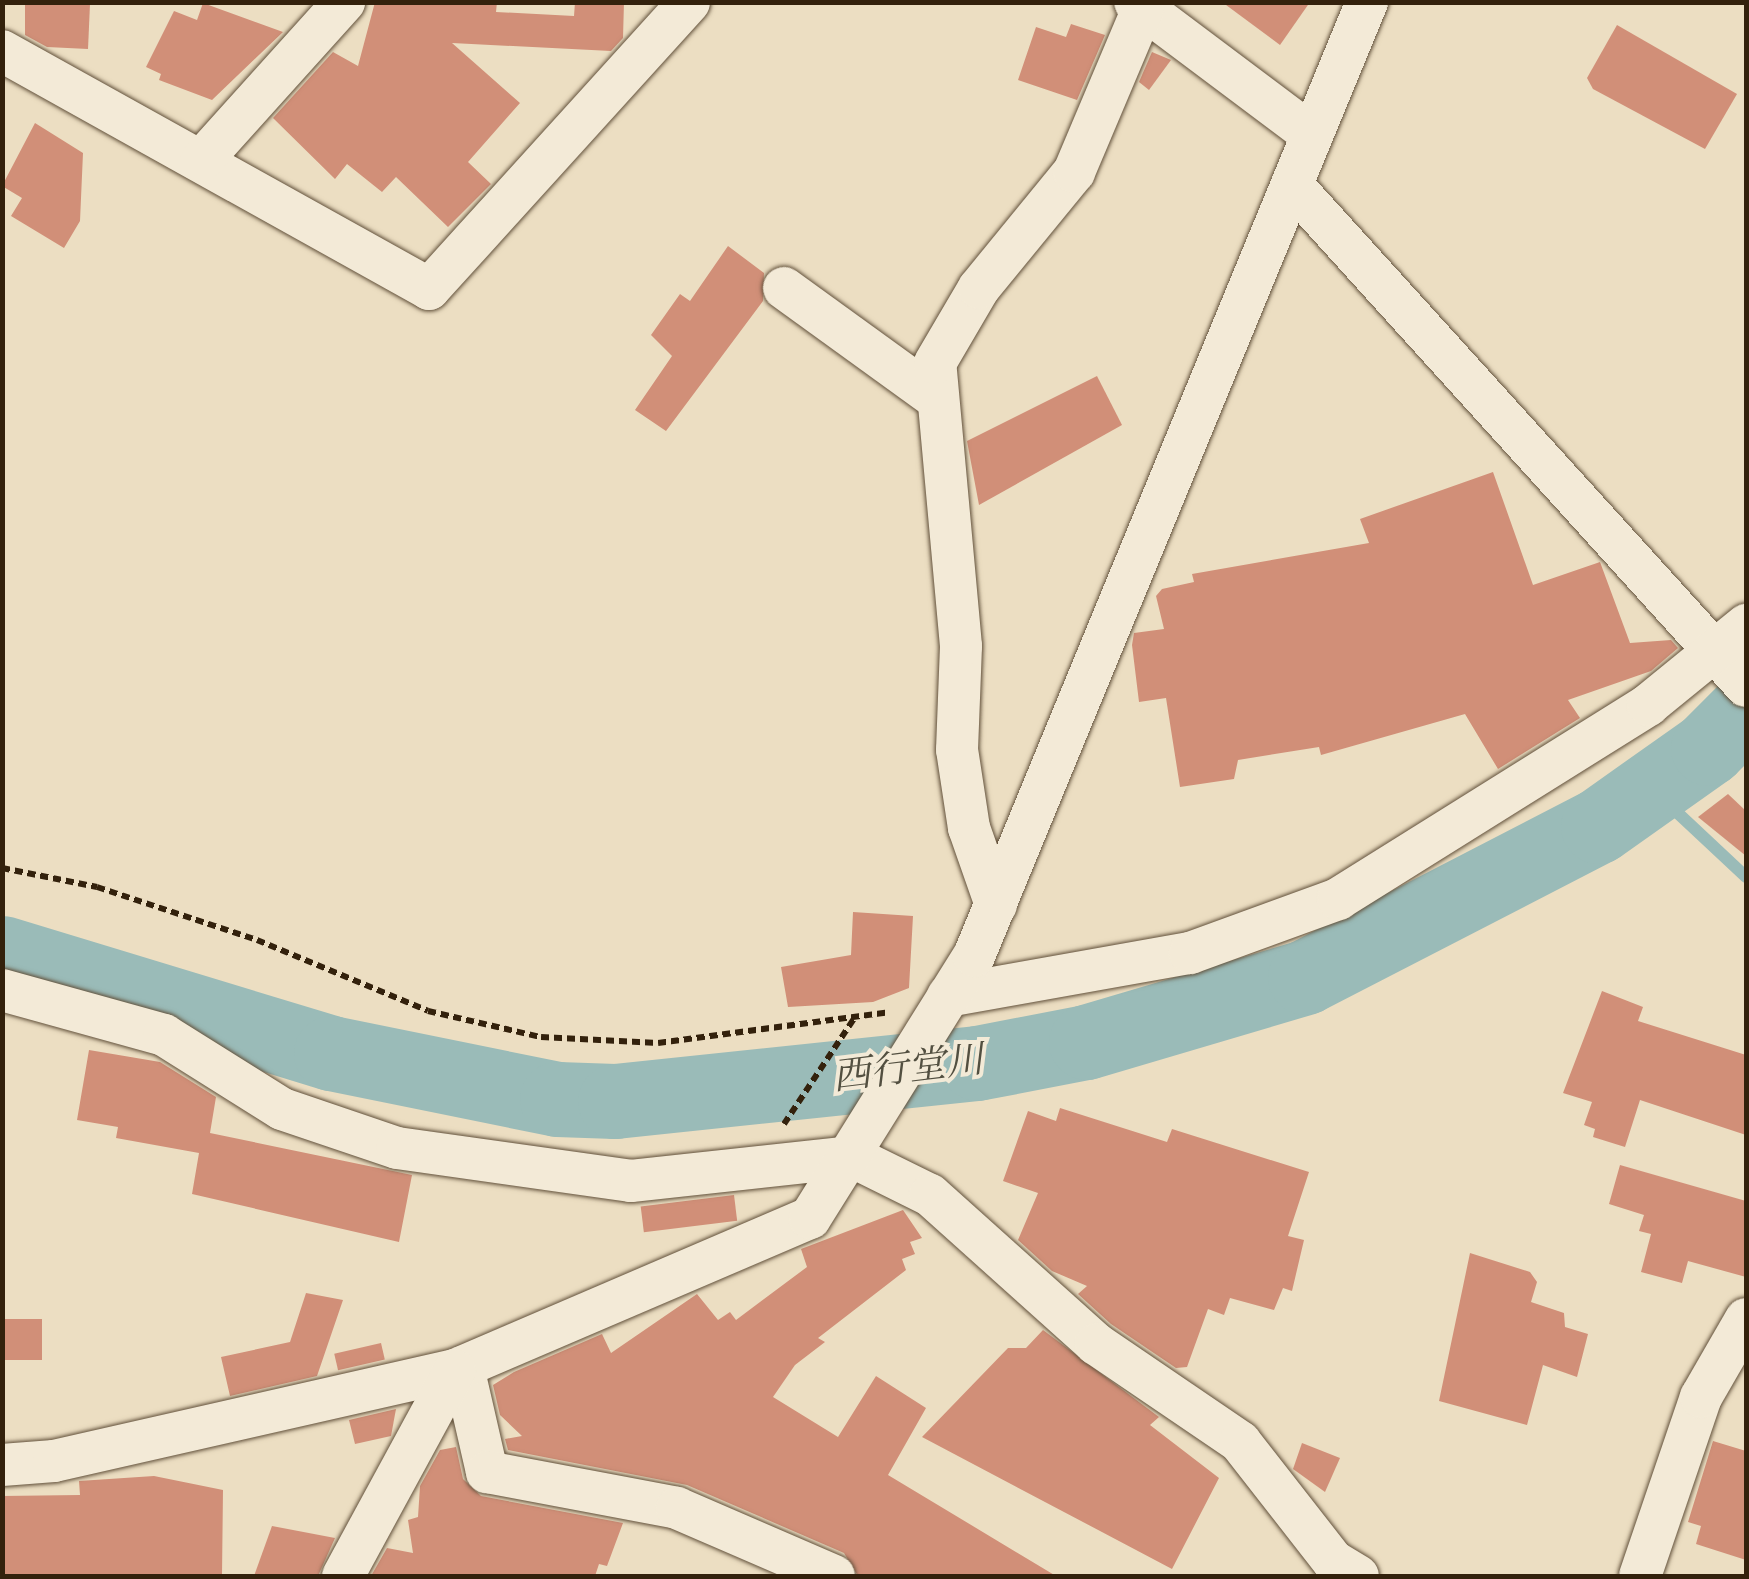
<!DOCTYPE html>
<meta charset="utf-8">
<style>
body{margin:0}
#map{position:relative;width:1749px;height:1579px;overflow:hidden;background:#ecdec2;font-family:Cardo,"Noto Serif JP",serif}
div>[style]{position:absolute}
.stream>*{height:12px;margin:-6px;padding:0 6px;transform-origin:6px;border-radius:6px;background:#9abbb8}
.river>*{height:75px;margin:-37.5px;padding:0 37.5px;transform-origin:37.5px;border-radius:37.5px;background:#9abbb8}
.building>*{inset:0;background:#d18f78;transform-origin:0 0}
.path>*{height:6px;margin-top:-3px;transform-origin:0;background:repeating-linear-gradient(90deg,#33210c 0 8px,transparent 0 13px)}
.roads{filter:drop-shadow(0 0 2px #61503a) drop-shadow(0 0 2px #61503a)}
.minor>*{height:42px;margin:-21px;padding:0 21px;transform-origin:21px;border-radius:21px;background:#f3ead7}
.path-bridge>*{height:6px;margin-top:-3px;transform-origin:0;background:repeating-linear-gradient(90deg,#33210c 0 8px,transparent 0 13px)}
span{translate:-50% -50%;white-space:nowrap;text-align:center;line-height:1.15;-webkit-text-stroke:8px #f3ead7;paint-order:stroke}
.water-label{font-size:38px;color:#524f40;font-style:italic}
.frame{position:absolute;inset:0;border:5px solid #33210c;pointer-events:none}
</style>
<div id="map">
<div class="stream">
<i style="left:1651px;top:788px;width:130px;rotate:43.1deg"></i>
</div>
<div class="river">
<i style="left:2px;top:953px;width:344px;rotate:16.9deg"></i>
<i style="left:331px;top:1053px;width:231px;rotate:11.5deg"></i>
<i style="left:557px;top:1099px;width:58px;rotate:2deg"></i>
<i style="left:615px;top:1101px;width:364px;rotate:-6deg"></i>
<i style="left:977px;top:1063px;width:111px;rotate:-10.9deg"></i>
<i style="left:1086px;top:1042px;width:228px;rotate:-16.5deg"></i>
<i style="left:1305px;top:977px;width:330px;rotate:-27.3deg"></i>
<i style="left:1598px;top:826px;width:135px;rotate:-35.3deg"></i>
<i style="left:1708px;top:748px;width:54px;rotate:-45deg"></i>
</div>
<div class="building">
<i style="clip-path:polygon(25px 2px,90px 4px,88px 49px,47px 47px,25px 35px)"></i>
<i style="clip-path:polygon(375px 2px,497px 2px,496px 12px,574px 16px,575px 2px,624px 2px,623px 38px,611px 51px,452px 43px,520px 103px,468px 162px,491px 184px,448px 227px,396px 177px,382px 192px,347px 164px,335px 179px,273px 118px,333px 52px,358px 66px)"></i>
<i style="clip-path:polygon(1222px 2px,1310px 2px,1280px 45px)"></i>
<i style="clip-path:polygon(203px 3px,283px 32px,212px 100px,159px 80px,161px 74px,146px 67px,174px 11px,197px 20px)"></i>
<i style="clip-path:polygon(1071px 24px,1105px 35px,1077px 100px,1018px 80px,1036px 27px,1066px 37px)"></i>
<i style="clip-path:polygon(1617px 25px,1737px 94px,1705px 149px,1593px 89px,1587px 78px)"></i>
<i style="clip-path:polygon(1152px 52px,1171px 60px,1149px 90px,1139px 82px)"></i>
<i style="clip-path:polygon(35px 123px,83px 153px,80px 221px,64px 248px,11px 216px,22px 198px,2px 186px)"></i>
<i style="clip-path:polygon(728px 246px,764px 273px,763px 301px,666px 431px,635px 410px,672px 356px,651px 335px,680px 294px,690px 301px)"></i>
<i style="clip-path:polygon(1097px 376px,1122px 425px,979px 505px,967px 441px)"></i>
<i style="clip-path:polygon(1493px 472px,1533px 585px,1600px 562px,1630px 643px,1671px 640px,1678px 648px,1651px 671px,1568px 700px,1580px 718px,1498px 769px,1465px 714px,1321px 755px,1319px 747px,1238px 760px,1234px 779px,1180px 787px,1166px 698px,1139px 702px,1132px 645px,1134px 633px,1164px 629px,1156px 596px,1162px 589px,1194px 582px,1192px 574px,1369px 543px,1360px 519px)"></i>
<i style="clip-path:polygon(1728px 794px,1746px 811px,1746px 856px,1698px 817px)"></i>
<i style="clip-path:polygon(853px 912px,913px 916px,909px 988px,873px 1002px,788px 1007px,781px 967px,851px 955px)"></i>
<i style="clip-path:polygon(1602px 991px,1643px 1007px,1638px 1021px,1746px 1055px,1746px 1135px,1640px 1100px,1625px 1147px,1593px 1137px,1595px 1129px,1584px 1125px,1592px 1102px,1563px 1093px)"></i>
<i style="clip-path:polygon(89px 1050px,160px 1062px,216px 1097px,210px 1133px,412px 1175px,399px 1242px,192px 1194px,199px 1153px,116px 1138px,118px 1127px,77px 1120px)"></i>
<i style="clip-path:polygon(1060px 1108px,1167px 1142px,1172px 1129px,1309px 1172px,1288px 1236px,1304px 1240px,1292px 1291px,1283px 1288px,1274px 1310px,1230px 1298px,1224px 1315px,1208px 1309px,1187px 1367px,1176px 1368px,1111px 1324px,1078px 1294px,1087px 1286px,1052px 1271px,1018px 1240px,1038px 1193px,1003px 1181px,1028px 1111px,1056px 1121px)"></i>
<i style="clip-path:polygon(1620px 1165px,1746px 1201px,1746px 1277px,1688px 1261px,1682px 1283px,1641px 1272px,1651px 1234px,1639px 1231px,1644px 1215px,1609px 1204px)"></i>
<i style="left:734px;top:1195px;width:26px;height:94px;rotate:83deg"></i>
<i style="clip-path:polygon(903px 1210px,922px 1238px,910px 1242px,915px 1254px,902px 1259px,906px 1270px,818px 1338px,825px 1342px,795px 1365px,773px 1397px,838px 1437px,876px 1376px,926px 1408px,888px 1475px,1056px 1576px,858px 1576px,844px 1553px,687px 1485px,508px 1450px,505px 1439px,522px 1436px,500px 1415px,493px 1385px,514px 1372px,602px 1334px,611px 1353px,697px 1294px,718px 1320px,730px 1312px,736px 1320px,807px 1267px,801px 1249px)"></i>
<i style="clip-path:polygon(1470px 1253px,1530px 1272px,1537px 1282px,1531px 1302px,1564px 1313px,1565px 1327px,1588px 1334px,1577px 1377px,1543px 1365px,1527px 1425px,1439px 1401px)"></i>
<i style="clip-path:polygon(306px 1293px,343px 1300px,317px 1376px,230px 1396px,221px 1357px,290px 1342px)"></i>
<i style="left:2px;top:1319px;width:40px;height:41px"></i>
<i style="clip-path:polygon(1043px 1330px,1159px 1417px,1150px 1425px,1219px 1478px,1172px 1569px,922px 1437px,1008px 1348px,1026px 1348px)"></i>
<i style="left:381px;top:1343px;width:17px;height:48px;rotate:77deg"></i>
<i style="clip-path:polygon(396px 1409px,391px 1436px,355px 1444px,349px 1420px)"></i>
<i style="clip-path:polygon(1713px 1441px,1746px 1451px,1746px 1560px,1696px 1544px,1701px 1526px,1688px 1522px)"></i>
<i style="clip-path:polygon(1302px 1443px,1340px 1458px,1325px 1492px,1293px 1469px)"></i>
<i style="clip-path:polygon(456px 1447px,463px 1479px,481px 1496px,623px 1523px,607px 1566px,599px 1564px,595px 1576px,371px 1576px,387px 1548px,413px 1553px,408px 1520px,418px 1517px,420px 1486px,440px 1450px)"></i>
<i style="clip-path:polygon(154px 1476px,223px 1490px,222px 1576px,2px 1576px,2px 1496px,80px 1495px,79px 1481px)"></i>
<i style="clip-path:polygon(272px 1526px,335px 1538px,318px 1576px,254px 1576px)"></i>
</div>
<div class="path">
<i style="left:2px;top:868px;width:97px;rotate:11.3deg"></i>
<i style="left:97px;top:887px;width:169px;rotate:18.3deg"></i>
<i style="left:257px;top:940px;width:185px;rotate:22.5deg"></i>
<i style="left:428px;top:1011px;width:116px;rotate:13deg"></i>
<i style="left:541px;top:1037px;width:117px;rotate:2.9deg"></i>
<i style="left:658px;top:1043px;width:233px;rotate:-7.6deg"></i>
</div>
<div class="roads">
<div class="minor">
<i style="left:1135px;top:2px;width:221px;rotate:36.9deg"></i>
<i style="left:2px;top:51px;width:489px;rotate:29.1deg"></i>
<i style="left:429px;top:289px;width:387px;rotate:-47.8deg"></i>
<i style="left:201px;top:161px;width:214px;rotate:-48deg"></i>
<i style="left:1292px;top:185px;width:676px;rotate:47.82deg"></i>
<i style="left:784px;top:288px;width:184px;rotate:35.9deg"></i>
<i style="left:996px;top:905px;width:82px;rotate:-109.3deg"></i>
<i style="left:969px;top:828px;width:79px;rotate:-98.7deg"></i>
<i style="left:957px;top:750px;width:104px;rotate:-87.8deg"></i>
<i style="left:961px;top:646px;width:284px;rotate:-95.2deg"></i>
<i style="left:935px;top:363px;width:87px;rotate:-59.6deg"></i>
<i style="left:979px;top:288px;width:150px;rotate:-50.7deg"></i>
<i style="left:1074px;top:172px;width:177px;rotate:-67.1deg"></i>
<i style="left:2px;top:990px;width:168px;rotate:15.5deg"></i>
<i style="left:164px;top:1035px;width:139px;rotate:32.1deg"></i>
<i style="left:282px;top:1109px;width:121px;rotate:18.7deg"></i>
<i style="left:397px;top:1148px;width:236px;rotate:8deg"></i>
<i style="left:631px;top:1181px;width:223px;rotate:-6.2deg"></i>
<i style="left:853px;top:1157px;width:86px;rotate:26.3deg"></i>
<i style="left:930px;top:1195px;width:223px;rotate:41.9deg"></i>
<i style="left:1096px;top:1344px;width:174px;rotate:34.2deg"></i>
<i style="left:1240px;top:1442px;width:151px;rotate:52deg"></i>
<i style="left:1333px;top:1561px;width:29px;rotate:31deg"></i>
<i style="left:948px;top:996px;width:246px;rotate:-10.1deg"></i>
<i style="left:1190px;top:953px;width:158px;rotate:-20deg"></i>
<i style="left:1338px;top:899px;width:366px;rotate:-32deg"></i>
<i style="left:1648px;top:705px;width:127px;rotate:-39.2deg"></i>
<i style="left:463px;top:1367px;width:108px;rotate:77.1deg"></i>
<i style="left:487px;top:1472px;width:193px;rotate:10.7deg"></i>
<i style="left:677px;top:1508px;width:171px;rotate:23.4deg"></i>
<i style="left:2px;top:1465px;width:52px;rotate:-4.4deg"></i>
<i style="left:54px;top:1461px;width:411px;rotate:-12.8deg"></i>
<i style="left:455px;top:1370px;width:386px;rotate:-23.2deg"></i>
<i style="left:810px;top:1218px;width:309px;rotate:-58deg"></i>
<i style="left:974px;top:956px;width:1032px;rotate:-67.61deg"></i>
<i style="left:343px;top:1576px;width:234px;rotate:-61.5deg"></i>
<i style="left:1640px;top:1576px;width:189px;rotate:-71.2deg"></i>
<i style="left:1701px;top:1397px;width:90px;rotate:-60deg"></i>
</div>
</div>
<div class="path-bridge">
<i style="left:784px;top:1124px;width:128px;rotate:-56.4deg"></i>
</div>
<div class="water-label">
<span style="left:908px;top:1069px;rotate:-7deg">西行堂川</span>
</div>
<div class="frame"></div>
</div>
